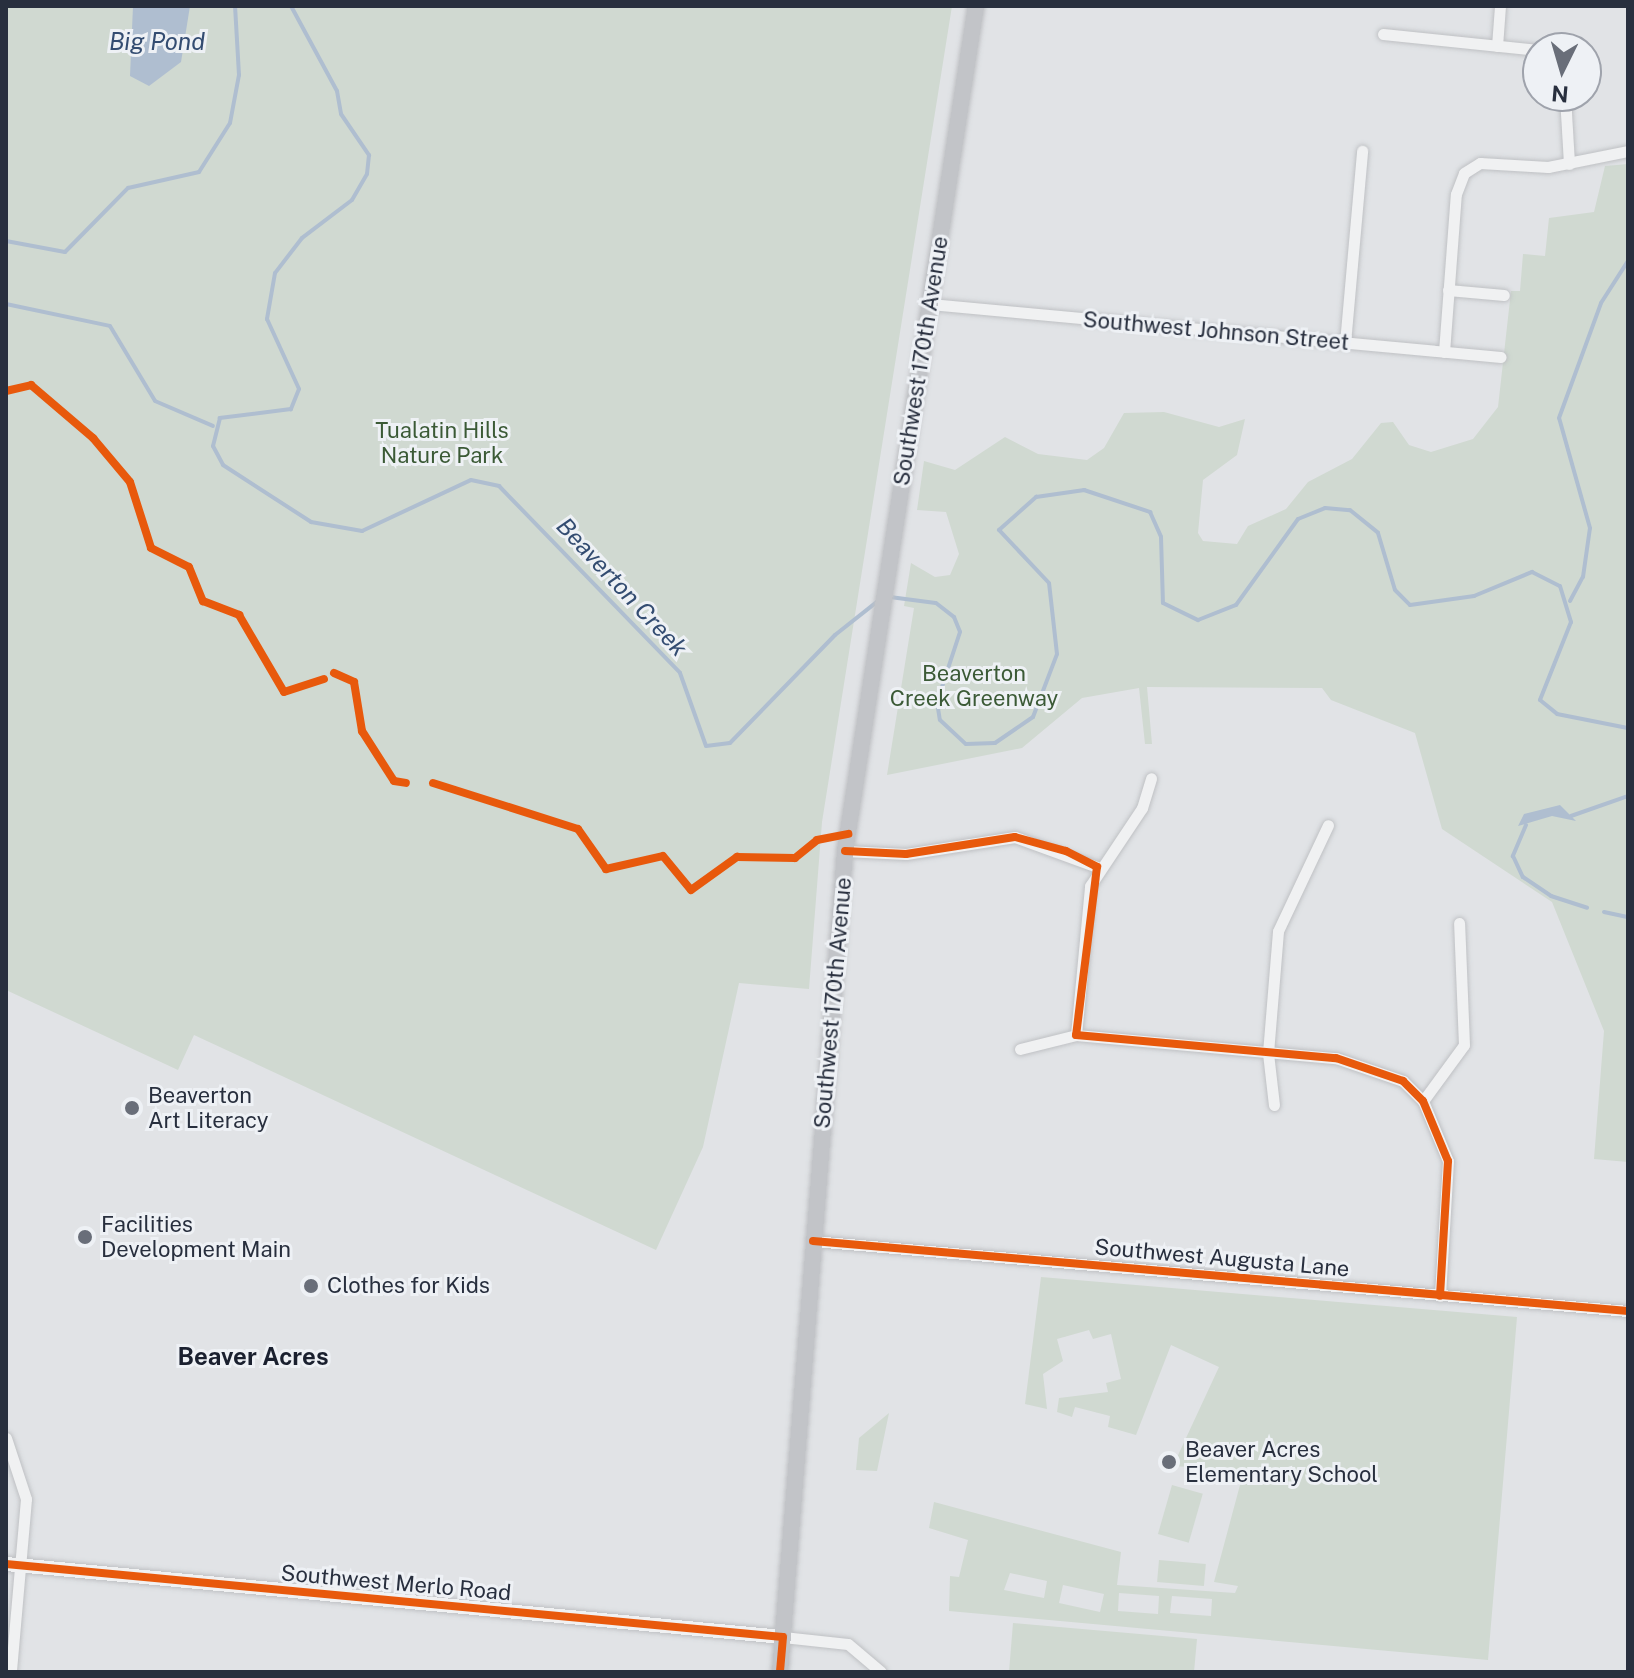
<!DOCTYPE html>
<style>
body{margin:0}
#map{position:relative;width:1634px;height:1678px;overflow:hidden;background:#e1e3e6;font-family:"Public Sans",sans-serif}
div>[style]{position:absolute}
.green>*{inset:0;background:#d0d9d1;transform-origin:0 0}
.water>*{inset:0;background:#afbed0}
.stream>*{height:4px;margin:-2px;padding:0 2px;transform-origin:2px;border-radius:2px;background:#afbed0}
.roads{filter:drop-shadow(0 0 2px #bfc1c4) drop-shadow(0 0 2px #bfc1c4)}
.minor>*{height:11px;margin:-5.5px;padding:0 5.5px;transform-origin:5.5px;border-radius:5.5px;background:#f0f1f2}
.tertiary>*{height:14px;margin:-7px;padding:0 7px;transform-origin:7px;border-radius:7px;background:#f0f1f2}
.secondary>*{height:16px;margin:-8px;padding:0 8px;transform-origin:8px;border-radius:8px;background:#c2c4c8}
.cycleway>*{height:8px;margin:-4px;padding:0 4px;transform-origin:4px;border-radius:4px;background:#e8590c}
.dots>*{width:22px;height:22px;translate:-50% -50%;box-sizing:border-box;border:4px solid #eef1f5;border-radius:50%}
span{translate:-50% -50%;white-space:nowrap;text-align:center;line-height:1.15;-webkit-text-stroke:6px #eef1f5;paint-order:stroke}
.street-label{font-size:22px;color:#282f3e}
.park-label{font-size:22px;color:#3b5a36}
.poi-label{font-size:22px;color:#282f3e}
.left{translate:0 -50%;text-align:left}
.water-label{font-size:24px;color:#334c71;font-style:italic}
.neighbourhood-label{font-size:24px;color:#1a202f;font-weight:700}
.frame{position:absolute;inset:0;border:8px solid #282f3e;pointer-events:none}
.north{position:absolute;left:1522px;top:32px;width:80px;height:80px;box-sizing:border-box;background:#eef1f5;border:2px solid #9fa3ac;border-radius:50%;rotate:185deg;font-size:22px;font-weight:700;line-height:32px;text-align:center;color:#282f3e}
.north::after{content:'';display:block;margin:auto;width:28px;height:36px;background:#696e79;clip-path:polygon(50% 0,100% 100%,50% 72%,0 100%)}
</style>
<div id="map">
<div class="green">
<i style="clip-path:polygon(6px 6px,952px 6px,822px 822px,809px 989px,739px 983px,703px 1147px,656px 1250px,194px 1035px,178px 1070px,6px 990px)"></i>
<i style="clip-path:polygon(1628px 164px,1628px 1162px,1594px 1159px,1604px 1031px,1552px 902px,1442px 829px,1415px 733px,1331px 700px,1322px 688px,1147px 687px,1152px 744px,1145px 744px,1139px 688px,1082px 698px,1022px 748px,887px 775px,914px 608px,904px 606px,911px 563px,935px 577px,950px 575px,959px 554px,946px 512px,917px 510px,924px 461px,955px 470px,1005px 437px,1038px 454px,1087px 460px,1104px 448px,1124px 413px,1164px 412px,1219px 427px,1245px 419px,1237px 455px,1203px 480px,1198px 533px,1203px 541px,1237px 544px,1248px 526px,1286px 509px,1308px 482px,1352px 459px,1381px 423px,1393px 422px,1409px 445px,1431px 452px,1473px 439px,1498px 407px,1511px 291px,1520px 291px,1523px 254px,1545px 256px,1549px 218px,1594px 212px,1605px 166px)"></i>
<i style="clip-path:polygon(evenodd,1041px 1277px,1517px 1317px,1488px 1660px,949px 1611px,950px 1576px,959px 1577px,968px 1540px,929px 1528px,934px 1502px,1121px 1552px,1117px 1585px,1235px 1593px,1238px 1586px,1214px 1582px,1244px 1470px,1173px 1466px,1219px 1367px,1171px 1345px,1136px 1435px,1108px 1427px,1110px 1416px,1075px 1407px,1072px 1417px,1057px 1412px,1059px 1398px,1108px 1392px,1106px 1383px,1121px 1379px,1111px 1334px,1093px 1339px,1089px 1330px,1057px 1339px,1063px 1361px,1043px 1374px,1047px 1409px,1025px 1404px,1041px 1277px,1010px 1573px,1047px 1581px,1044px 1598px,1004px 1590px,1010px 1573px,1041px 1277px,1063px 1585px,1104px 1594px,1100px 1612px,1059px 1603px,1063px 1585px,1041px 1277px,1119px 1593px,1159px 1596px,1158px 1614px,1118px 1611px,1119px 1593px,1041px 1277px,1172px 1596px,1212px 1599px,1211px 1616px,1170px 1613px,1172px 1596px)"></i>
<i style="clip-path:polygon(889px 1413px,877px 1471px,856px 1470px,859px 1438px)"></i>
<i style="left:1172px;top:1485px;width:32px;height:51px;rotate:16deg"></i>
<i style="left:1159px;top:1560px;width:47px;height:22px;rotate:5deg"></i>
<i style="clip-path:polygon(1013px 1623px,1197px 1639px,1194px 1672px,1009px 1672px)"></i>
</div>
<div class="water">
<i style="clip-path:polygon(133px 6px,190px 6px,181px 62px,149px 86px,130px 76px)"></i>
<i style="clip-path:polygon(1560px 805px,1576px 821px,1552px 816px,1518px 826px,1524px 814px)"></i>
</div>
<div class="stream">
<i style="left:291px;top:6px;width:97px;rotate:61.6deg"></i>
<i style="left:337px;top:91px;width:23px;rotate:80deg"></i>
<i style="left:341px;top:114px;width:50px;rotate:55.7deg"></i>
<i style="left:369px;top:155px;width:19px;rotate:96deg"></i>
<i style="left:367px;top:174px;width:30px;rotate:120deg"></i>
<i style="left:352px;top:200px;width:63px;rotate:142.8deg"></i>
<i style="left:302px;top:238px;width:44px;rotate:127.6deg"></i>
<i style="left:275px;top:273px;width:47px;rotate:99.9deg"></i>
<i style="left:267px;top:319px;width:77px;rotate:65.4deg"></i>
<i style="left:299px;top:389px;width:22px;rotate:112deg"></i>
<i style="left:291px;top:409px;width:72px;rotate:172.8deg"></i>
<i style="left:220px;top:418px;width:29px;rotate:104deg"></i>
<i style="left:213px;top:446px;width:21px;rotate:62deg"></i>
<i style="left:223px;top:465px;width:105px;rotate:32.9deg"></i>
<i style="left:311px;top:522px;width:52px;rotate:10deg"></i>
<i style="left:362px;top:531px;width:120px;rotate:-25.1deg"></i>
<i style="left:471px;top:480px;width:29px;rotate:12deg"></i>
<i style="left:499px;top:486px;width:260px;rotate:45.9deg"></i>
<i style="left:680px;top:673px;width:77px;rotate:70.4deg"></i>
<i style="left:706px;top:746px;width:24px;rotate:-7deg"></i>
<i style="left:730px;top:743px;width:151px;rotate:-45.8deg"></i>
<i style="left:835px;top:635px;width:55px;rotate:-38.3deg"></i>
<i style="left:6px;top:241px;width:60px;rotate:10.6deg"></i>
<i style="left:65px;top:252px;width:90px;rotate:-45.5deg"></i>
<i style="left:128px;top:188px;width:73px;rotate:-12.7deg"></i>
<i style="left:199px;top:172px;width:58px;rotate:-57.7deg"></i>
<i style="left:230px;top:123px;width:49px;rotate:-79.4deg"></i>
<i style="left:239px;top:75px;width:69px;rotate:-93.3deg"></i>
<i style="left:6px;top:304px;width:106px;rotate:11.9deg"></i>
<i style="left:110px;top:326px;width:87px;rotate:59deg"></i>
<i style="left:155px;top:401px;width:63px;rotate:23.3deg"></i>
<i style="left:890px;top:597px;width:46px;rotate:7.4deg"></i>
<i style="left:936px;top:603px;width:23px;rotate:38deg"></i>
<i style="left:954px;top:617px;width:16px;rotate:68deg"></i>
<i style="left:960px;top:632px;width:74px;rotate:108.2deg"></i>
<i style="left:937px;top:702px;width:18px;rotate:81deg"></i>
<i style="left:940px;top:720px;width:35px;rotate:43deg"></i>
<i style="left:966px;top:744px;width:29px;rotate:-2deg"></i>
<i style="left:995px;top:743px;width:46px;rotate:-34.4deg"></i>
<i style="left:1033px;top:717px;width:67px;rotate:-69.1deg"></i>
<i style="left:1057px;top:654px;width:71px;rotate:-96.4deg"></i>
<i style="left:1049px;top:583px;width:73px;rotate:-133.3deg"></i>
<i style="left:999px;top:530px;width:50px;rotate:-41.7deg"></i>
<i style="left:1036px;top:497px;width:49px;rotate:-8.3deg"></i>
<i style="left:1084px;top:490px;width:70px;rotate:18.4deg"></i>
<i style="left:1150px;top:512px;width:27px;rotate:66deg"></i>
<i style="left:1161px;top:537px;width:66px;rotate:88.3deg"></i>
<i style="left:1163px;top:603px;width:39px;rotate:26deg"></i>
<i style="left:1198px;top:620px;width:41px;rotate:-21.5deg"></i>
<i style="left:1236px;top:605px;width:106px;rotate:-54.2deg"></i>
<i style="left:1298px;top:519px;width:29px;rotate:-22deg"></i>
<i style="left:1325px;top:508px;width:25px;rotate:5deg"></i>
<i style="left:1350px;top:510px;width:36px;rotate:39deg"></i>
<i style="left:1378px;top:533px;width:59px;rotate:73.4deg"></i>
<i style="left:1395px;top:590px;width:21px;rotate:45deg"></i>
<i style="left:1410px;top:605px;width:65px;rotate:-8deg"></i>
<i style="left:1474px;top:596px;width:63px;rotate:-22.5deg"></i>
<i style="left:1532px;top:572px;width:31px;rotate:27deg"></i>
<i style="left:1560px;top:586px;width:38px;rotate:73deg"></i>
<i style="left:1571px;top:622px;width:84px;rotate:111.7deg"></i>
<i style="left:1540px;top:700px;width:22px;rotate:39deg"></i>
<i style="left:1557px;top:714px;width:72px;rotate:11.2deg"></i>
<i style="left:1570px;top:601px;width:27px;rotate:-62deg"></i>
<i style="left:1583px;top:577px;width:49px;rotate:-81.9deg"></i>
<i style="left:1590px;top:528px;width:114px;rotate:-105.7deg"></i>
<i style="left:1559px;top:418px;width:122px;rotate:-69.9deg"></i>
<i style="left:1601px;top:303px;width:50px;rotate:-57.3deg"></i>
<i style="left:1571px;top:816px;width:60px;rotate:-19.3deg"></i>
<i style="left:1526px;top:825px;width:34px;rotate:113deg"></i>
<i style="left:1513px;top:856px;width:23px;rotate:65deg"></i>
<i style="left:1523px;top:877px;width:34px;rotate:34deg"></i>
<i style="left:1551px;top:896px;width:38px;rotate:18deg"></i>
<i style="left:1604px;top:912px;width:25px;rotate:12deg"></i>
</div>
<div class="roads">
<div class="minor">
<i style="left:1383px;top:34px;width:156px;rotate:5.9deg"></i>
<i style="left:1497px;top:46px;width:40px;rotate:-85.7deg"></i>
<i style="left:1565px;top:96px;width:68px;rotate:86.6deg"></i>
<i style="left:1448px;top:290px;width:56px;rotate:5.1deg"></i>
<i style="left:930px;top:304px;width:573px;rotate:5.3deg"></i>
<i style="left:1345px;top:343px;width:193px;rotate:-84.9deg"></i>
<i style="left:1444px;top:352px;width:158px;rotate:-85.7deg"></i>
<i style="left:1456px;top:194px;width:22px;rotate:-69deg"></i>
<i style="left:1464px;top:173px;width:19px;rotate:-32deg"></i>
<i style="left:1480px;top:163px;width:68px;rotate:3.4deg"></i>
<i style="left:1548px;top:167px;width:82px;rotate:-11.3deg"></i>
<i style="left:845px;top:851px;width:61px;rotate:2.8deg"></i>
<i style="left:906px;top:854px;width:110px;rotate:-8.9deg"></i>
<i style="left:1015px;top:837px;width:87px;rotate:20.1deg"></i>
<i style="left:1076px;top:1035px;width:150px;rotate:-84.6deg"></i>
<i style="left:1090px;top:886px;width:94px;rotate:-56.3deg"></i>
<i style="left:1142px;top:808px;width:31px;rotate:-73deg"></i>
<i style="left:1020px;top:1049px;width:58px;rotate:-14deg"></i>
<i style="left:1076px;top:1035px;width:261px;rotate:5.1deg"></i>
<i style="left:1336px;top:1058px;width:71px;rotate:18.9deg"></i>
<i style="left:1403px;top:1081px;width:28px;rotate:45deg"></i>
<i style="left:1423px;top:1101px;width:65px;rotate:67.4deg"></i>
<i style="left:1448px;top:1161px;width:135px;rotate:93.4deg"></i>
<i style="left:1423px;top:1101px;width:69px;rotate:-53.8deg"></i>
<i style="left:1464px;top:1045px;width:122px;rotate:-92.3deg"></i>
<i style="left:1274px;top:1105px;width:52px;rotate:-96.6deg"></i>
<i style="left:1268px;top:1053px;width:122px;rotate:-85.3deg"></i>
<i style="left:1278px;top:931px;width:117px;rotate:-64.7deg"></i>
<i style="left:813px;top:1241px;width:818px;rotate:4.91deg"></i>
<i style="left:6px;top:1438px;width:64px;rotate:71.8deg"></i>
<i style="left:26px;top:1499px;width:174px;rotate:95deg"></i>
<i style="left:783px;top:1637px;width:65px;rotate:6.1deg"></i>
<i style="left:848px;top:1644px;width:43px;rotate:40.3deg"></i>
</div>
<div class="tertiary">
<i style="left:6px;top:1564px;width:780px;rotate:5.37deg"></i>
</div>
<div class="secondary">
<i style="left:780px;top:1672px;width:824px;rotate:-85.47deg"></i>
<i style="left:845px;top:851px;width:855px;rotate:-81.19deg"></i>
</div>
</div>
<div class="cycleway">
<i style="left:6px;top:391px;width:26px;rotate:-13deg"></i>
<i style="left:31px;top:385px;width:82px;rotate:40.5deg"></i>
<i style="left:93px;top:438px;width:57px;rotate:49.9deg"></i>
<i style="left:130px;top:482px;width:69px;rotate:72.3deg"></i>
<i style="left:151px;top:548px;width:42px;rotate:26.6deg"></i>
<i style="left:189px;top:567px;width:37px;rotate:68deg"></i>
<i style="left:203px;top:601px;width:39px;rotate:21deg"></i>
<i style="left:239px;top:615px;width:89px;rotate:59.7deg"></i>
<i style="left:284px;top:692px;width:42px;rotate:-18deg"></i>
<i style="left:334px;top:673px;width:22px;rotate:24deg"></i>
<i style="left:354px;top:682px;width:50px;rotate:80.7deg"></i>
<i style="left:362px;top:731px;width:59px;rotate:57.4deg"></i>
<i style="left:394px;top:781px;width:12px;rotate:9deg"></i>
<i style="left:433px;top:783px;width:152px;rotate:17.6deg"></i>
<i style="left:578px;top:829px;width:49px;rotate:55deg"></i>
<i style="left:606px;top:869px;width:58px;rotate:-12.8deg"></i>
<i style="left:663px;top:856px;width:44px;rotate:50.5deg"></i>
<i style="left:691px;top:890px;width:57px;rotate:-35.7deg"></i>
<i style="left:737px;top:857px;width:58px;rotate:1deg"></i>
<i style="left:795px;top:858px;width:28px;rotate:-39deg"></i>
<i style="left:817px;top:840px;width:32px;rotate:-11deg"></i>
<i style="left:845px;top:851px;width:61px;rotate:2.8deg"></i>
<i style="left:906px;top:854px;width:110px;rotate:-8.9deg"></i>
<i style="left:1015px;top:837px;width:53px;rotate:15.4deg"></i>
<i style="left:1066px;top:851px;width:35px;rotate:27deg"></i>
<i style="left:1097px;top:867px;width:169px;rotate:97.1deg"></i>
<i style="left:1076px;top:1035px;width:261px;rotate:5.1deg"></i>
<i style="left:1336px;top:1058px;width:71px;rotate:18.9deg"></i>
<i style="left:1403px;top:1081px;width:28px;rotate:45deg"></i>
<i style="left:1423px;top:1101px;width:65px;rotate:67.4deg"></i>
<i style="left:1448px;top:1161px;width:135px;rotate:93.4deg"></i>
<i style="left:813px;top:1241px;width:818px;rotate:4.91deg"></i>
<i style="left:6px;top:1564px;width:780px;rotate:5.37deg"></i>
<i style="left:783px;top:1637px;width:35px;rotate:95deg"></i>
</div>
<div class="dots">
<i style="left:132px;top:1108px;background:#696e79"></i>
<i style="left:85px;top:1237px;background:#696e79"></i>
<i style="left:311px;top:1286px;background:#696e79"></i>
<i style="left:1169px;top:1462px;background:#696e79"></i>
</div>
<div class="street-label">
<span style="left:1216px;top:331px;rotate:5deg">Southwest Johnson Street</span>
<span style="left:921px;top:361px;rotate:-81deg">Southwest 170th Avenue</span>
<span style="left:833px;top:1003px;rotate:-85deg">Southwest 170th Avenue</span>
<span style="left:1222px;top:1258px;rotate:5deg">Southwest Augusta Lane</span>
<span style="left:396px;top:1583px;rotate:5deg">Southwest Merlo Road</span>
</div>
<div class="park-label">
<span style="left:442px;top:443px">Tualatin Hills<br>Nature Park</span>
<span style="left:974px;top:686px">Beaverton<br>Creek Greenway</span>
</div>
<div class="poi-label">
<span class="left" style="left:148px;top:1108px">Beaverton<br>Art Literacy</span>
<span class="left" style="left:101px;top:1237px">Facilities<br>Development Main</span>
<span class="left" style="left:327px;top:1286px">Clothes for Kids</span>
<span class="left" style="left:1185px;top:1462px">Beaver Acres<br>Elementary School</span>
</div>
<div class="water-label">
<span style="left:157px;top:42px">Big Pond</span>
<span style="left:622px;top:587px;rotate:47deg">Beaverton Creek</span>
</div>
<div class="neighbourhood-label">
<span style="left:253px;top:1357px">Beaver Acres</span>
</div>
<div class="frame"></div>
<div class="north">N</div>
</div>
